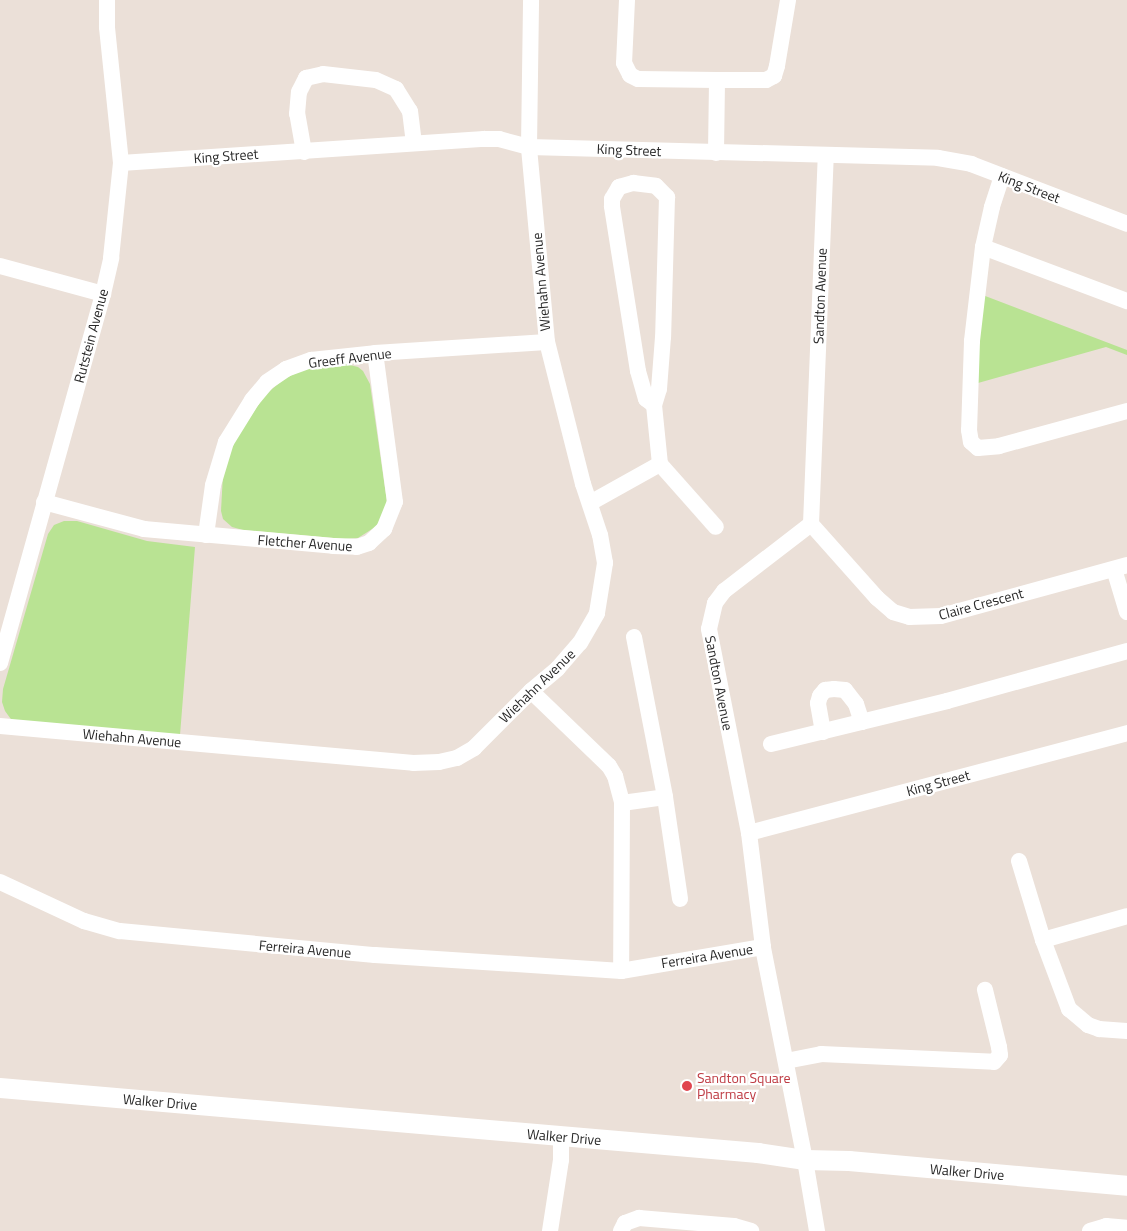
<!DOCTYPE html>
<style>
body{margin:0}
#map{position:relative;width:1127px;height:1231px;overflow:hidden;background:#ebe0d8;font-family:"Titillium Web",sans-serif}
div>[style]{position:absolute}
.green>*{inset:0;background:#b9e393}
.minor>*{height:16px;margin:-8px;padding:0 8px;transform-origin:8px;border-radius:8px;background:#fff}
.tertiary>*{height:20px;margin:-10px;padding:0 10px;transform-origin:10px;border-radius:10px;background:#fff}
.dots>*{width:14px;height:14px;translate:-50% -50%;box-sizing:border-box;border:2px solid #fff;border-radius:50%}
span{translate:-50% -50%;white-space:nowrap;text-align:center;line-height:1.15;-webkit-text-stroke:4.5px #fff;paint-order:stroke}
.street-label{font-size:14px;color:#282828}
.health-label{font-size:14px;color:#be3a42}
.left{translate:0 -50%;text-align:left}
</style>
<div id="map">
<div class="green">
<i style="clip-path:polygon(980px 294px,1127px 350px,1127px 355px,1106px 347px,978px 383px)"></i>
<i style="clip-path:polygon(346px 364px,358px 367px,363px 371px,370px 384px,387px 502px,380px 524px,358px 538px,345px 539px,243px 530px,232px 527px,223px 519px,221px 511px,223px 474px,230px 447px,265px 395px,285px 378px,308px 368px)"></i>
<i style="clip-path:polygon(64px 521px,77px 521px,147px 541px,195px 547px,180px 735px,13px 722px,5px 711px,2px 702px,3px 689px,48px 534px,54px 525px)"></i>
</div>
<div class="minor">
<i style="left:627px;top:0;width:63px;rotate:92.7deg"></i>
<i style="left:624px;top:63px;width:13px;rotate:63deg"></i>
<i style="left:630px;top:75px;width:9px;rotate:27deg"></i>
<i style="left:638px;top:79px;width:79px;rotate:0.7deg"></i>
<i style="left:717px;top:80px;width:49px"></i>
<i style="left:766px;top:80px;width:9px;rotate:-27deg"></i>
<i style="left:774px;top:76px;width:10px;rotate:-73deg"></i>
<i style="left:777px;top:66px;width:67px;rotate:-80.5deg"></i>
<i style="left:304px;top:152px;width:39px;rotate:-100deg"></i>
<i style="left:297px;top:114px;width:22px;rotate:-85deg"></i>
<i style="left:299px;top:92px;width:16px;rotate:-63deg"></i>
<i style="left:306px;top:78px;width:17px;rotate:-13deg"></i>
<i style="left:323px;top:74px;width:53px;rotate:6.5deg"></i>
<i style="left:376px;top:80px;width:22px;rotate:24deg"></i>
<i style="left:396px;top:89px;width:26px;rotate:58deg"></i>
<i style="left:410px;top:111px;width:32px;rotate:83deg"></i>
<i style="left:716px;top:153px;width:73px;rotate:-89.2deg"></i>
<i style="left:121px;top:163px;width:364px;rotate:-3.8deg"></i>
<i style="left:484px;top:139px;width:15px"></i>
<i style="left:499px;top:139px;width:31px;rotate:15deg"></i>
<i style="left:529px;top:147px;width:409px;rotate:1.5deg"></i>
<i style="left:938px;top:158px;width:34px;rotate:10deg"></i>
<i style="left:971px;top:164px;width:167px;rotate:21deg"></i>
<i style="left:1002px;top:176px;width:33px;rotate:108deg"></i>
<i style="left:992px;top:207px;width:41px;rotate:102.7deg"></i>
<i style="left:983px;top:247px;width:95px;rotate:96.7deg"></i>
<i style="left:972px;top:341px;width:89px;rotate:91.9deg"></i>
<i style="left:969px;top:430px;width:12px;rotate:81deg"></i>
<i style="left:971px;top:442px;width:9px;rotate:41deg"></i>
<i style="left:978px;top:448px;width:21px;rotate:-5deg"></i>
<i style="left:999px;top:446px;width:133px;rotate:-15.3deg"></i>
<i style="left:983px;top:247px;width:154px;rotate:20.6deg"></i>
<i style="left:0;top:266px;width:107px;rotate:15.2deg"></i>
<i style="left:654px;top:405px;width:10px;rotate:-143deg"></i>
<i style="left:646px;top:399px;width:29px;rotate:-106deg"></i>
<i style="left:638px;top:371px;width:167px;rotate:-99deg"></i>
<i style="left:612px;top:206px;width:7px;rotate:-90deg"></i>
<i style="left:612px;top:199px;width:14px;rotate:-60deg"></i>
<i style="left:619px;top:187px;width:15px;rotate:-16deg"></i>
<i style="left:633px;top:183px;width:23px;rotate:7deg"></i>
<i style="left:656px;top:186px;width:16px;rotate:45deg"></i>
<i style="left:667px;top:197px;width:140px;rotate:91.6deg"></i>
<i style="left:663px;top:337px;width:52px;rotate:94.4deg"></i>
<i style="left:659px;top:389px;width:17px;rotate:107deg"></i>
<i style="left:654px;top:405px;width:59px;rotate:84.2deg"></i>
<i style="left:44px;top:502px;width:104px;rotate:15.1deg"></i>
<i style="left:144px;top:529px;width:190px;rotate:5.1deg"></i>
<i style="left:333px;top:546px;width:24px;rotate:2deg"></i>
<i style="left:357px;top:547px;width:13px;rotate:-18deg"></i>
<i style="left:369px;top:543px;width:21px;rotate:-43deg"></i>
<i style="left:384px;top:529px;width:29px;rotate:-68deg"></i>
<i style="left:395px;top:502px;width:150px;rotate:-97.6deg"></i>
<i style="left:590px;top:503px;width:80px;rotate:-29.1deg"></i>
<i style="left:660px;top:464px;width:84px;rotate:48.4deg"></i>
<i style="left:811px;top:524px;width:99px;rotate:48.3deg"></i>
<i style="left:877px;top:598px;width:21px;rotate:41deg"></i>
<i style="left:893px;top:612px;width:17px;rotate:17deg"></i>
<i style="left:909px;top:617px;width:32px;rotate:-2deg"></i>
<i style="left:941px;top:616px;width:193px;rotate:-15.3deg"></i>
<i style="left:206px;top:535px;width:50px;rotate:-82deg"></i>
<i style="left:213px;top:485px;width:45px;rotate:-73.2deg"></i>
<i style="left:226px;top:442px;width:49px;rotate:-58.2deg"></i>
<i style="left:252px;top:400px;width:23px;rotate:-50deg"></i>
<i style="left:267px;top:382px;width:23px;rotate:-34deg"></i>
<i style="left:286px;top:369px;width:27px;rotate:-20deg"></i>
<i style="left:311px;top:360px;width:64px;rotate:-6.2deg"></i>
<i style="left:375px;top:353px;width:172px;rotate:-3.7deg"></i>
<i style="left:1114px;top:569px;width:45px;rotate:73.2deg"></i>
<i style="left:634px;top:637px;width:163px;rotate:79deg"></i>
<i style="left:665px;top:797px;width:103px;rotate:81.6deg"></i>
<i style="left:0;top:663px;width:383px;rotate:-74.4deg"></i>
<i style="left:103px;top:294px;width:37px;rotate:-77deg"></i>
<i style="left:111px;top:258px;width:96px;rotate:-84deg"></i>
<i style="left:121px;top:163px;width:137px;rotate:-95.9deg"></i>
<i style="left:107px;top:27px;width:27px;rotate:-90deg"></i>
<i style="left:531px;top:691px;width:108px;rotate:43.9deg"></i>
<i style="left:609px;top:766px;width:12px;rotate:59deg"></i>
<i style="left:615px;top:776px;width:28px;rotate:75deg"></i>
<i style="left:622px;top:803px;width:168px;rotate:90.3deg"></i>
<i style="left:0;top:726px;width:415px;rotate:5.1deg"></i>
<i style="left:413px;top:763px;width:26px;rotate:-2deg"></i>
<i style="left:439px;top:762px;width:18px;rotate:-13deg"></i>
<i style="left:457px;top:758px;width:20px;rotate:-30deg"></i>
<i style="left:474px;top:748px;width:81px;rotate:-45deg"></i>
<i style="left:531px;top:691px;width:35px;rotate:-40deg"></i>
<i style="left:558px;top:668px;width:33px;rotate:-49deg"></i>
<i style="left:580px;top:643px;width:34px;rotate:-60deg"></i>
<i style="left:597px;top:613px;width:51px;rotate:-80.9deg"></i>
<i style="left:605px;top:563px;width:28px;rotate:-100deg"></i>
<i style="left:600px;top:535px;width:54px;rotate:-108.4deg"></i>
<i style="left:583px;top:484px;width:146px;rotate:-104.2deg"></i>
<i style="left:547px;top:342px;width:196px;rotate:-95.3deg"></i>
<i style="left:529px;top:147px;width:147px;rotate:-89.2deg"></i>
<i style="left:823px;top:732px;width:29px;rotate:-100deg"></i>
<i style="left:818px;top:703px;width:7px;rotate:-74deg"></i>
<i style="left:820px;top:696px;width:8px;rotate:-50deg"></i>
<i style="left:825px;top:690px;width:9px;rotate:-6deg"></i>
<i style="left:834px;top:689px;width:11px;rotate:5deg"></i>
<i style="left:845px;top:690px;width:18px;rotate:52deg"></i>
<i style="left:856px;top:704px;width:19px;rotate:72deg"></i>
<i style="left:771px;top:744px;width:181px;rotate:-13.7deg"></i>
<i style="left:947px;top:701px;width:187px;rotate:-15.5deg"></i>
<i style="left:622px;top:803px;width:43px;rotate:-7.9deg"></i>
<i style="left:749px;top:833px;width:391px;rotate:-14.8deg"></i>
<i style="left:1019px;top:861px;width:83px;rotate:73.1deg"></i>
<i style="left:1043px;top:940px;width:74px;rotate:69.4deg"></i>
<i style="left:1069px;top:1009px;width:25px;rotate:40deg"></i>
<i style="left:1088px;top:1025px;width:12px;rotate:20deg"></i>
<i style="left:1099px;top:1029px;width:28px;rotate:4deg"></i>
<i style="left:0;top:882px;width:93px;rotate:24.9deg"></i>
<i style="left:84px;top:921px;width:37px;rotate:16deg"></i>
<i style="left:120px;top:931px;width:256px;rotate:5.4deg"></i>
<i style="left:375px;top:955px;width:247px;rotate:3.7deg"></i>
<i style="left:621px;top:971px;width:144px;rotate:-9.6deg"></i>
<i style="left:1043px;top:940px;width:87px;rotate:-15.9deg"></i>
<i style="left:786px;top:1061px;width:36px;rotate:-11deg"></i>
<i style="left:821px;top:1054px;width:173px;rotate:2.6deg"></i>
<i style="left:994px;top:1062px;width:9px;rotate:-49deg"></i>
<i style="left:1000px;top:1055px;width:8px;rotate:-97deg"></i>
<i style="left:999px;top:1047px;width:59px;rotate:-103.8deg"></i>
<i style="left:550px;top:1231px;width:72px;rotate:-81.2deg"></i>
<i style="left:561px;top:1160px;width:24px;rotate:-90deg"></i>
<i style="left:621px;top:1231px;width:9px;rotate:-63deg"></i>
<i style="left:625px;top:1223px;width:15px;rotate:-20deg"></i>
<i style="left:639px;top:1218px;width:95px;rotate:4.8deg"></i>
<i style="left:734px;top:1226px;width:18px;rotate:16deg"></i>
<i style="left:817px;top:1231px;width:72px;rotate:-99.6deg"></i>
<i style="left:805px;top:1160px;width:217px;rotate:-101.2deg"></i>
<i style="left:763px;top:947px;width:115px;rotate:-97deg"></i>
<i style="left:749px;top:833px;width:208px;rotate:-101.1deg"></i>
<i style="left:709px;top:629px;width:27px;rotate:-77deg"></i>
<i style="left:715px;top:603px;width:15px;rotate:-53deg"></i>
<i style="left:724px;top:591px;width:110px;rotate:-37.6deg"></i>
<i style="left:811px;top:524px;width:368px;rotate:-87.7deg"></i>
<i style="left:1090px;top:1231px;width:17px;rotate:-17deg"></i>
<i style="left:1106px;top:1226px;width:21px;rotate:5deg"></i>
</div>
<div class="tertiary">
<i style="left:0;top:1088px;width:761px;rotate:4.9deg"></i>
<i style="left:758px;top:1153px;width:48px;rotate:8.5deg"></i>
<i style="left:805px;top:1160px;width:44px;rotate:1.3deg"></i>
<i style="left:849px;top:1161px;width:279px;rotate:5.1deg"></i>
</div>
<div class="dots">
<i style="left:687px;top:1086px;background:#e0444e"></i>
</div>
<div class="street-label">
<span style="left:629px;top:150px;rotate:2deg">King Street</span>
<span style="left:226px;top:156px;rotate:-4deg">King Street</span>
<span style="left:1029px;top:187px;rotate:21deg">King Street</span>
<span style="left:541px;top:282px;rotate:-95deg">Wiehahn Avenue</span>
<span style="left:820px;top:296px;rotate:-88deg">Sandton Avenue</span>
<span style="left:91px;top:336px;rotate:-75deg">Rutstein Avenue</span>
<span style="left:350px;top:358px;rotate:-7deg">Greeff Avenue</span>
<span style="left:305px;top:543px;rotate:4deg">Fletcher Avenue</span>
<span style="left:981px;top:604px;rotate:-15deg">Claire Crescent</span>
<span style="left:719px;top:683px;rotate:79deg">Sandton Avenue</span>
<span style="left:537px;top:686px;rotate:-44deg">Wiehahn Avenue</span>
<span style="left:132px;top:738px;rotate:5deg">Wiehahn Avenue</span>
<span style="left:938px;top:783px;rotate:-15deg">King Street</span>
<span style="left:305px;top:949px;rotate:5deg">Ferreira Avenue</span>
<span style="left:707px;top:956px;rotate:-9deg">Ferreira Avenue</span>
<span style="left:160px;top:1102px;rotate:5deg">Walker Drive</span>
<span style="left:564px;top:1137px;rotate:5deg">Walker Drive</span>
<span style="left:967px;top:1172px;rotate:5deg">Walker Drive</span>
</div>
<div class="health-label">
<span class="left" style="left:697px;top:1086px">Sandton Square<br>Pharmacy</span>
</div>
</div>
